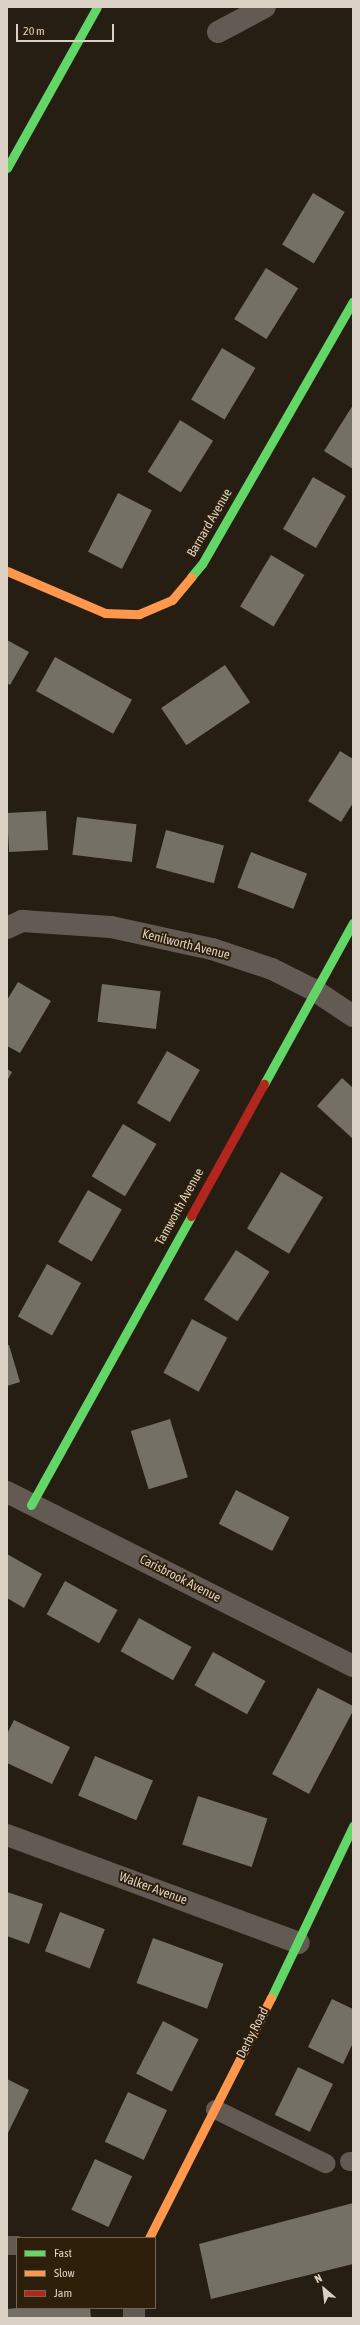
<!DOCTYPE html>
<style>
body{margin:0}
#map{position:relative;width:360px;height:2325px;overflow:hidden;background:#261e13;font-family:"Asap Condensed",sans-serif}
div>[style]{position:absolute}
.building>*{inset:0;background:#757065;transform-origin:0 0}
.lane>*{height:19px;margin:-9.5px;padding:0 9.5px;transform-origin:9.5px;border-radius:9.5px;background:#635a53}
.street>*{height:22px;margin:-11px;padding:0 11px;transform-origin:11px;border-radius:11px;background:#635a53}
.fast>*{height:9px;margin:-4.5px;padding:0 4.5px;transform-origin:4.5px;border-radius:4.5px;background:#63d668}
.slow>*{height:9px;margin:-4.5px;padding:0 4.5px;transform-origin:4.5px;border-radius:4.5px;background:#ff974d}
.jam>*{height:9px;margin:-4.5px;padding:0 4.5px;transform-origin:4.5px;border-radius:4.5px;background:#b3261e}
span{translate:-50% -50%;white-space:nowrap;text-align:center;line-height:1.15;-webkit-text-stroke:4px #2e1f0b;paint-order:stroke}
.street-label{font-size:13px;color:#dad0c4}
.frame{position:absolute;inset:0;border:8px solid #dad0c4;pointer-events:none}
.legend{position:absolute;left:16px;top:2237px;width:140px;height:72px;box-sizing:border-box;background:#2e1f0b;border:1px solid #736655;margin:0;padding:5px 7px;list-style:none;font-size:12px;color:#dad0c4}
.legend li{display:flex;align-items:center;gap:8px;height:20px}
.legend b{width:20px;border:1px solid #736655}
.north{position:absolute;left:304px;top:2269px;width:40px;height:40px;-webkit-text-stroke:3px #2e1f0b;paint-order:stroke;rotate:332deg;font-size:11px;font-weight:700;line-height:16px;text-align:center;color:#dad0c4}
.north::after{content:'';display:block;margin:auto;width:14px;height:18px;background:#dad0c4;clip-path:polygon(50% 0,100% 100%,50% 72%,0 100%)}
.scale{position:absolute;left:16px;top:24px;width:98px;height:18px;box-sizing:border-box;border:2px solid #dad0c4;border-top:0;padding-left:5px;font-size:12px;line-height:14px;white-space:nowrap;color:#dad0c4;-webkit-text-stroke:3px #2e1f0b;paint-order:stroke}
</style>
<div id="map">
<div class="building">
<i style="left:313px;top:193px;width:37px;height:60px;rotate:31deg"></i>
<i style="left:266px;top:268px;width:38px;height:60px;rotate:32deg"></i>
<i style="left:222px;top:348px;width:39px;height:60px;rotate:31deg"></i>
<i style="clip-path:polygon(353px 405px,353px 469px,324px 451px)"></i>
<i style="left:180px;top:420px;width:39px;height:61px;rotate:32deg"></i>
<i style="left:313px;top:477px;width:38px;height:60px;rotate:30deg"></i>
<i style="left:118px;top:493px;width:38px;height:66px;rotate:27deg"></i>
<i style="left:271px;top:555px;width:39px;height:60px;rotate:31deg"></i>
<i style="clip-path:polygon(7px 640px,29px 652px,10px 685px,7px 683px)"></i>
<i style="left:55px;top:657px;width:88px;height:39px;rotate:29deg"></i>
<i style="left:225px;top:665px;width:45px;height:77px;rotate:56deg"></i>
<i style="clip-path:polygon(340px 751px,353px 759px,353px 803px,341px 822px,308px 801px)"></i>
<i style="left:46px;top:811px;width:39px;height:39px;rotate:87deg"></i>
<i style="left:77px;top:817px;width:60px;height:38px;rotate:7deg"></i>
<i style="left:166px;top:830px;width:60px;height:39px;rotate:15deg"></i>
<i style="left:251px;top:852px;width:60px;height:38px;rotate:21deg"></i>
<i style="clip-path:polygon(18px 982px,51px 1001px,20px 1053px,7px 1046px,7px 1000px)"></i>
<i style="left:102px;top:984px;width:59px;height:38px;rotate:7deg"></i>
<i style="left:167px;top:1051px;width:38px;height:60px;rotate:30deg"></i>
<i style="clip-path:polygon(7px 1069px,12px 1072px,7px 1081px)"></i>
<i style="clip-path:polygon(342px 1078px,353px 1088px,353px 1139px,317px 1106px)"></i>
<i style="left:123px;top:1124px;width:39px;height:61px;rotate:31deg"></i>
<i style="left:281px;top:1172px;width:49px;height:66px;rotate:31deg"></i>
<i style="left:88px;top:1190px;width:39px;height:60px;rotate:30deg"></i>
<i style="left:236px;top:1250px;width:40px;height:59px;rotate:33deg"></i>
<i style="left:47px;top:1264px;width:39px;height:60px;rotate:29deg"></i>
<i style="left:192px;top:1319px;width:40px;height:61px;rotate:28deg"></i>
<i style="clip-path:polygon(7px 1345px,9px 1345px,20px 1382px,7px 1386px)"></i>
<i style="left:170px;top:1419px;width:61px;height:41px;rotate:73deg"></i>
<i style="left:236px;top:1490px;width:60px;height:38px;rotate:27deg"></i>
<i style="clip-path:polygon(7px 1554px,42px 1574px,24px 1608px,7px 1598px)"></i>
<i style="left:65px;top:1581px;width:60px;height:38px;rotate:29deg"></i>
<i style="left:139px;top:1618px;width:60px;height:38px;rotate:29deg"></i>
<i style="left:213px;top:1652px;width:60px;height:38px;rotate:29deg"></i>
<i style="clip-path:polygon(318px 1688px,353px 1706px,353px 1711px,309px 1794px,272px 1774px)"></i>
<i style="clip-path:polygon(14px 1720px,70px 1747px,52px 1784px,7px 1763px,7px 1734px)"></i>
<i style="left:95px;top:1756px;width:63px;height:43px;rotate:23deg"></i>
<i style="left:198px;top:1796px;width:73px;height:51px;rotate:18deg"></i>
<i style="clip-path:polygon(7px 1892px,43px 1904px,29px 1944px,7px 1936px)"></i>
<i style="left:60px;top:1912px;width:48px;height:42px;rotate:21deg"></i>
<i style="left:153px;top:1938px;width:75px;height:48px;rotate:20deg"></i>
<i style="clip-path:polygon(332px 1999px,353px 2009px,353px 2043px,343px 2064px,308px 2047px)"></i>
<i style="left:163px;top:2021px;width:40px;height:59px;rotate:27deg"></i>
<i style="left:298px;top:2067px;width:39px;height:53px;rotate:26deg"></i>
<i style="clip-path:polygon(7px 2079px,29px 2090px,7px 2135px)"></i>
<i style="left:128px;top:2092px;width:43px;height:55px;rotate:25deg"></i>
<i style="left:95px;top:2159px;width:41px;height:56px;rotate:25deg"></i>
<i style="clip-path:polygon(353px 2203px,353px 2264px,211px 2299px,199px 2244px)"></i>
<i style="clip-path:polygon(18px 2308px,90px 2308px,91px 2318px,7px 2318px,7px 2309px)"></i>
</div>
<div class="lane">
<i style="left:215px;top:2109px;width:123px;rotate:26.1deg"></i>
<i style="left:349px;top:2161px;width:4px"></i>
<i style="left:7px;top:2245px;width:10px"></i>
</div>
<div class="street">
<i style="left:218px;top:32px;width:53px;rotate:-28deg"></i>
<i style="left:7px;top:928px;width:17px;rotate:-25deg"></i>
<i style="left:22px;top:921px;width:89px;rotate:3.9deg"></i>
<i style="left:111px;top:927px;width:103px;rotate:12.3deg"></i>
<i style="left:212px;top:949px;width:63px;rotate:18.4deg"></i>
<i style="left:272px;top:969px;width:47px;rotate:26.6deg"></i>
<i style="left:314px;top:990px;width:47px;rotate:33.7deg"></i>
<i style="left:7px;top:1492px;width:387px;rotate:26.7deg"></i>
<i style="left:7px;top:1835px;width:311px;rotate:20.3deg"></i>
<i style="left:134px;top:2318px;width:10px;rotate:-90deg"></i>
</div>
<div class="fast">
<i style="left:7px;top:168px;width:184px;rotate:-60.8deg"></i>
<i style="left:191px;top:577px;width:17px;rotate:-50deg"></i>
<i style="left:202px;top:564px;width:303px;rotate:-60.1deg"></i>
<i style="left:264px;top:1084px;width:184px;rotate:-61.1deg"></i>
<i style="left:31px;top:1505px;width:330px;rotate:-61deg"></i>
<i style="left:271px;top:1998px;width:191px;rotate:-64.5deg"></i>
</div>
<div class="slow">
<i style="left:7px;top:571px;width:107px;rotate:23.2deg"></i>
<i style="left:105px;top:613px;width:34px;rotate:2deg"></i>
<i style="left:139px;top:614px;width:36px;rotate:-23deg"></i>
<i style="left:172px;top:600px;width:30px;rotate:-50deg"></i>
<i style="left:149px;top:2238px;width:269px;rotate:-63.1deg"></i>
</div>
<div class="jam">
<i style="left:191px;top:1216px;width:151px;rotate:-61.1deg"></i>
</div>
<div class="street-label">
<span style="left:210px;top:523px;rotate:-60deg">Barnard Avenue</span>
<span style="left:186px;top:945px;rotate:14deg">Kenilworth Avenue</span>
<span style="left:180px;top:1207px;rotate:-61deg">Tamworth Avenue</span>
<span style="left:180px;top:1579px;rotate:27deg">Carisbrook Avenue</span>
<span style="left:153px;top:1889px;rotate:20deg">Walker Avenue</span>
<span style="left:253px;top:2033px;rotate:-63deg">Derby Road</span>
</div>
<div class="frame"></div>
<ul class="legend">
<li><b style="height:5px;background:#63d668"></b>Fast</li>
<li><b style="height:5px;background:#ff974d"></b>Slow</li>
<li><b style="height:5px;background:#b3261e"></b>Jam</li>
</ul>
<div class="north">N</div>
<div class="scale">20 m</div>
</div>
